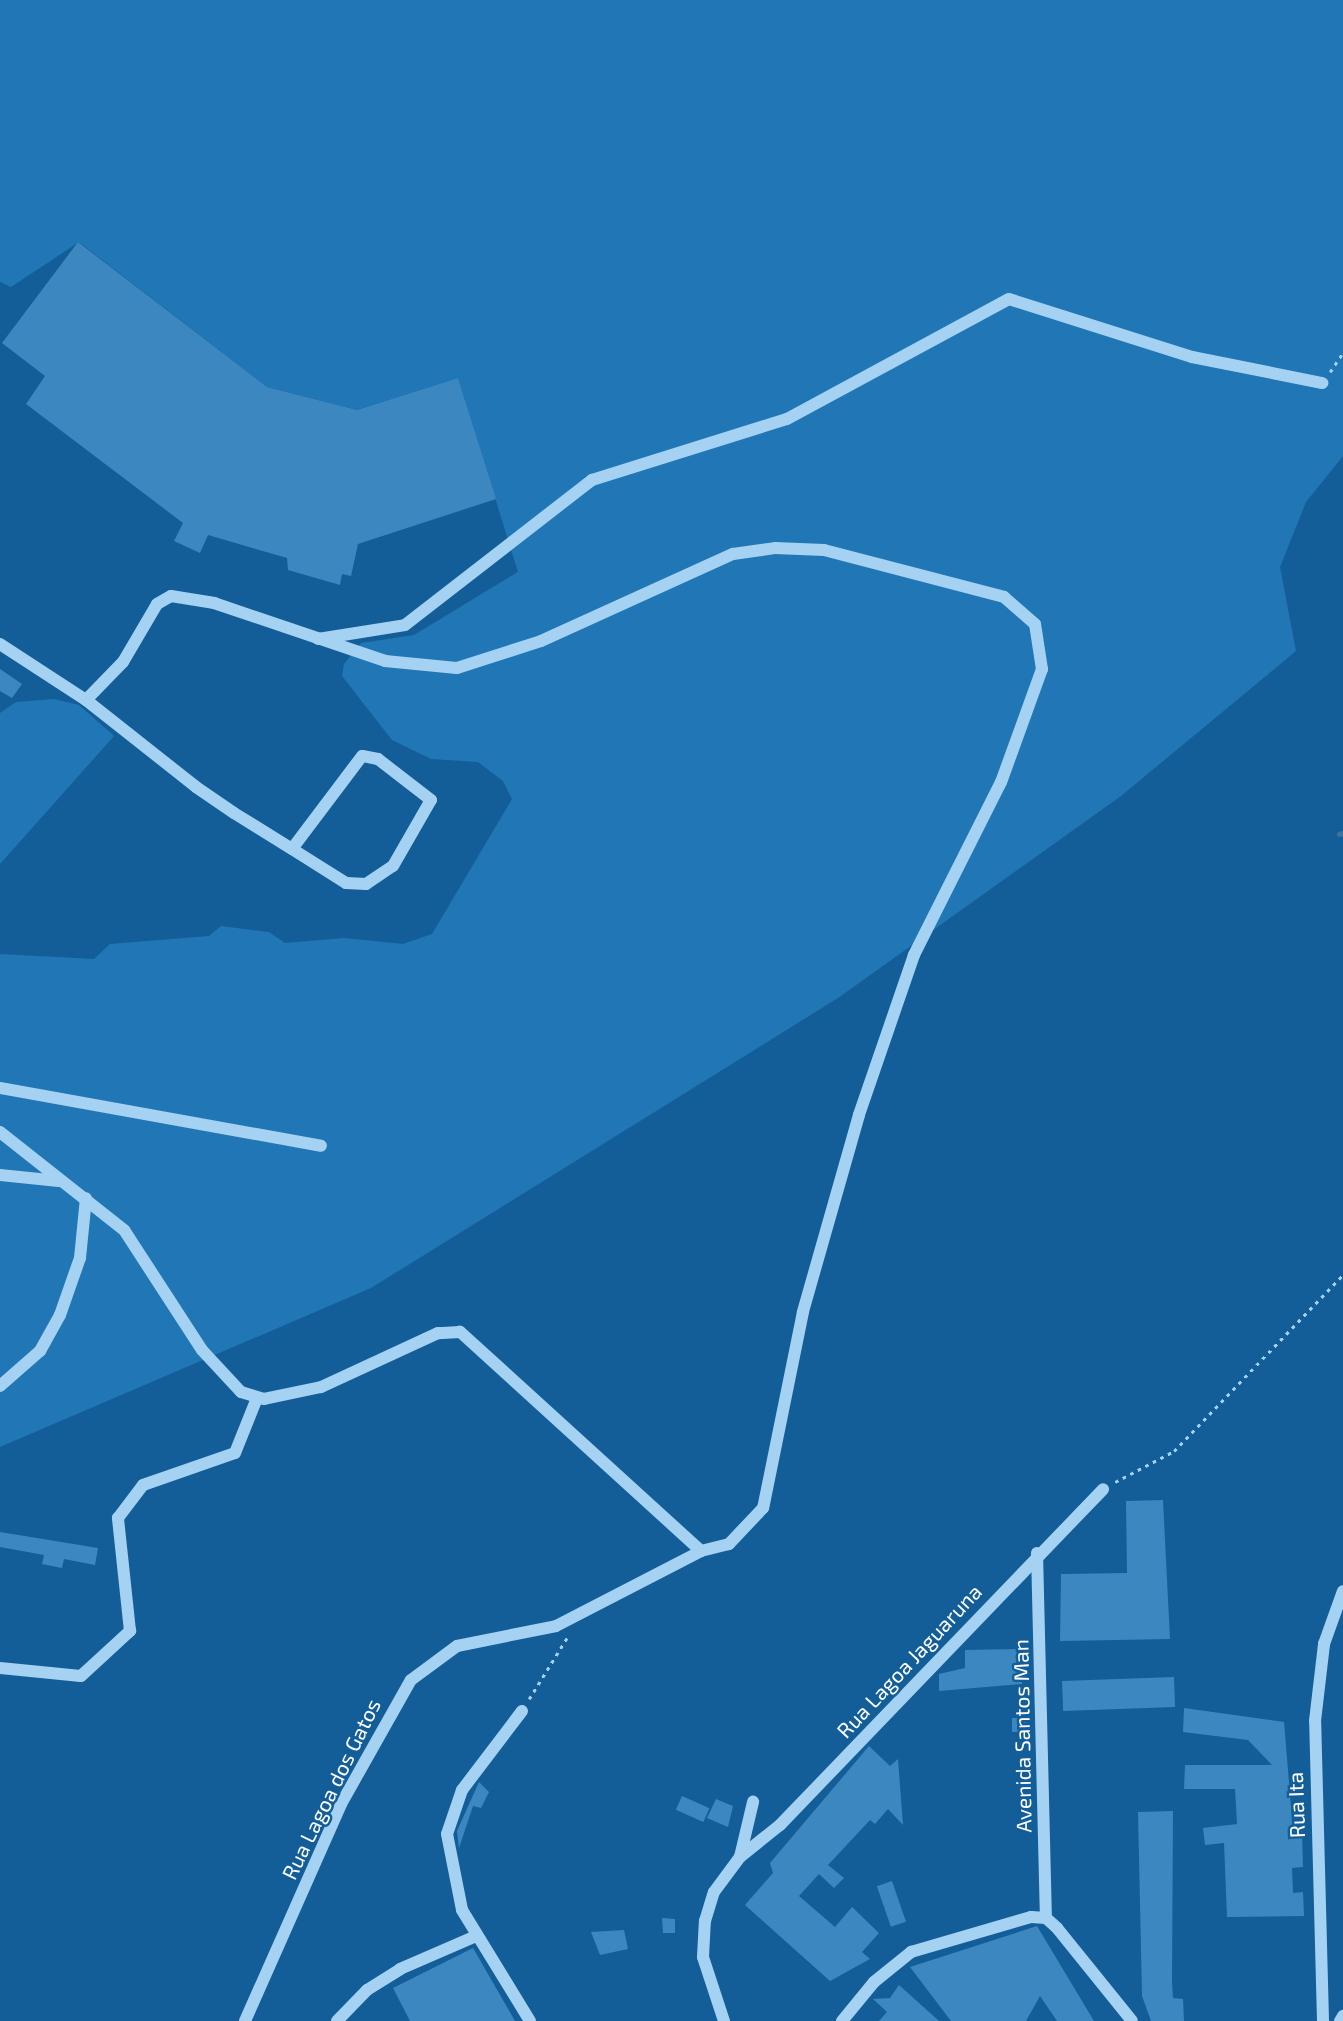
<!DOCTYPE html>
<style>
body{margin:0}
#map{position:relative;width:1343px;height:2021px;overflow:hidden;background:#135e98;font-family:"Exo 2",sans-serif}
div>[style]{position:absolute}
.green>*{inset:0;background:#2177b5}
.stream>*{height:5px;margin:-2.5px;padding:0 2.5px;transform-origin:2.5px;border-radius:2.5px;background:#3d739c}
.building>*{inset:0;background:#3c87c0;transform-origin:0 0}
.path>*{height:2.5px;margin-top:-1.25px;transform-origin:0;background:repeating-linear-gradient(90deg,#a5d2f3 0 3.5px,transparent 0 8.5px)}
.minor>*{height:12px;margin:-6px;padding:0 6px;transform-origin:6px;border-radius:6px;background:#a5d2f3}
span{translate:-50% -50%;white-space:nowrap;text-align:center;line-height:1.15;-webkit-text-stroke:5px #135e98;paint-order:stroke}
.street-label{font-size:21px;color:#fff}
</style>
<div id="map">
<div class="green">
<i style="clip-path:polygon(0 0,1343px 0,1343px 456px,1306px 502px,1280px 567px,1296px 651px,1121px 796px,838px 998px,371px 1288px,0 1447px,0 954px,94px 959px,110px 944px,209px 936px,221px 926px,269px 932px,285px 943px,344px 938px,403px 944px,432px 934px,512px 799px,503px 781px,478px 762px,431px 759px,392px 740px,342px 676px,344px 664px,361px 643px,414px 635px,518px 572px,458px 378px,357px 410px,267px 387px,79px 242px,11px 287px,0 282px)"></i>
<i style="clip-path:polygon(54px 699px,79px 705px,114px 736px,0 864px,0 713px,16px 702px)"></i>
</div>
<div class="stream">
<i style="left:1339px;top:834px;width:4px;rotate:-14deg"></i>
</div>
<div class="building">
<i style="clip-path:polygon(78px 242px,267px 387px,357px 410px,458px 378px,496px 499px,358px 544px,351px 576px,342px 574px,340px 585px,288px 570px,287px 558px,208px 535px,200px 553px,174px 541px,183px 523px,26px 404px,45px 376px,2px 343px)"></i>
<i style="clip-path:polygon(0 669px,22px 684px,12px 698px,0 691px)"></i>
<i style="clip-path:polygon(1163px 1500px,1170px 1639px,1060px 1641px,1061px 1574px,1127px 1573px,1126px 1501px)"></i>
<i style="clip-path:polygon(0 1532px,98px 1548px,95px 1565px,64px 1559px,62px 1568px,42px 1564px,44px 1555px,0 1547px)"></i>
<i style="clip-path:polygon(1021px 1649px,1022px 1684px,939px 1691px,939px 1674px,965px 1668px,965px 1650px)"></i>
<i style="left:1174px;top:1677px;width:30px;height:112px;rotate:88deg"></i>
<i style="clip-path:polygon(1184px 1708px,1284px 1722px,1293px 1831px,1302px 1830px,1303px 1867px,1292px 1868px,1293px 1893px,1303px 1892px,1304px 1916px,1227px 1917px,1224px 1843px,1205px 1845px,1203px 1828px,1237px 1824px,1235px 1789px,1184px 1789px,1185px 1765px,1272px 1765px,1248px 1740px,1183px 1732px)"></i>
<i style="left:1012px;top:1718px;width:14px;height:14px"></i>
<i style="clip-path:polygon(869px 1746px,890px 1766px,898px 1759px,903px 1825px,888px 1809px,875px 1824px,870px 1820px,828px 1865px,844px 1878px,834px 1888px,819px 1874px,799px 1896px,835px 1927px,852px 1907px,879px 1933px,862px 1952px,870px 1959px,830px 1981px,745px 1905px,773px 1873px,770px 1863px)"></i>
<i style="clip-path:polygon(479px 1782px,489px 1792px,481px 1808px,473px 1806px,459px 1848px,457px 1831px)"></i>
<i style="left:682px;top:1796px;width:30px;height:15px;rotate:24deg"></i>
<i style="clip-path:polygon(716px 1799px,733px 1806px,728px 1827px,707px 1818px)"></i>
<i style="clip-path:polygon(1173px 1811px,1172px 1982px,1173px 1998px,1183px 1999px,1184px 2021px,1151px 2021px,1142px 1996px,1138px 1812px)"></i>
<i style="left:892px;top:1881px;width:43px;height:16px;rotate:71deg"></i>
<i style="clip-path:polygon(662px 1918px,675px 1919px,675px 1933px,663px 1933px)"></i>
<i style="clip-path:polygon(1037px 1926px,1094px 2021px,1057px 2021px,1040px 1996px,1026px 2021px,951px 2021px,910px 1967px)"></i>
<i style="clip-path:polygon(624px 1930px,628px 1949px,600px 1955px,591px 1932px)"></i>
<i style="clip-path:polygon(473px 1948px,515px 2021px,410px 2021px,393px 1988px)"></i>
<i style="clip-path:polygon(899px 1985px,939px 2021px,879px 2021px,887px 2012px,873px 1999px,890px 1998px)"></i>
</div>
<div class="path">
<i style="left:1330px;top:372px;width:23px;rotate:-56deg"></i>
<i style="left:1115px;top:1482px;width:67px;rotate:-27.7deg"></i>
<i style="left:1174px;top:1451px;width:244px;rotate:-46.2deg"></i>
<i style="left:529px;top:1699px;width:74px;rotate:-58.2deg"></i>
</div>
<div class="minor">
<i style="left:318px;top:639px;width:88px;rotate:-9.1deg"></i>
<i style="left:405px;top:625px;width:237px;rotate:-37.8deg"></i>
<i style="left:592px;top:480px;width:204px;rotate:-17.4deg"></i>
<i style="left:787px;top:419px;width:252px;rotate:-28.4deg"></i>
<i style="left:1009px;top:299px;width:192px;rotate:17.6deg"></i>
<i style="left:1192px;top:357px;width:133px;rotate:11.3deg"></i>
<i style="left:0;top:644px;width:103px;rotate:33.1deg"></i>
<i style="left:86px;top:700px;width:53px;rotate:-45.8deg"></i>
<i style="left:123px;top:662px;width:67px;rotate:-59.6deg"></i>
<i style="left:157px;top:604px;width:16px;rotate:-30deg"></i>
<i style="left:171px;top:596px;width:44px;rotate:9.2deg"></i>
<i style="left:214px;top:603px;width:181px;rotate:18.7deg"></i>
<i style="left:385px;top:661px;width:72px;rotate:5.6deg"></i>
<i style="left:457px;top:668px;width:88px;rotate:-17.8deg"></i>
<i style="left:541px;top:641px;width:211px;rotate:-24.4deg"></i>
<i style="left:733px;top:554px;width:42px;rotate:-8.1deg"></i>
<i style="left:775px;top:548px;width:49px;rotate:2.3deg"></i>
<i style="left:824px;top:550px;width:186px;rotate:14.6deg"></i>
<i style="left:1004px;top:597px;width:41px;rotate:41.1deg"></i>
<i style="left:1035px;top:624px;width:46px;rotate:81.2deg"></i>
<i style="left:1042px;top:669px;width:120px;rotate:109.9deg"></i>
<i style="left:1001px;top:782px;width:194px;rotate:116.7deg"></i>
<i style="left:914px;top:955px;width:169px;rotate:109deg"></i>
<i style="left:859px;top:1115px;width:205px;rotate:105.9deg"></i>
<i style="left:803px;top:1312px;width:200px;rotate:101.5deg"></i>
<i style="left:763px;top:1508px;width:50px;rotate:133.4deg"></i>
<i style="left:729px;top:1544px;width:29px;rotate:166deg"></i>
<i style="left:701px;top:1551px;width:326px;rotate:-137.7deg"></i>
<i style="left:460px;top:1332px;width:22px;rotate:177deg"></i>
<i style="left:438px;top:1333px;width:129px;rotate:155.2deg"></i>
<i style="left:321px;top:1387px;width:58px;rotate:168.1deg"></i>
<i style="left:264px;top:1399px;width:24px;rotate:-163deg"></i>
<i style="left:241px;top:1392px;width:57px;rotate:-132.9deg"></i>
<i style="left:202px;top:1350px;width:143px;rotate:-123deg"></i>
<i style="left:124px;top:1230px;width:158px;rotate:-141.7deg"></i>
<i style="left:86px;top:700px;width:140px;rotate:38.3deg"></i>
<i style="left:196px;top:787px;width:46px;rotate:34.4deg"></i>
<i style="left:234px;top:813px;width:68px;rotate:31.8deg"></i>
<i style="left:292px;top:849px;width:64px;rotate:32.2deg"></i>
<i style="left:346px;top:883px;width:20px;rotate:3deg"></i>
<i style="left:366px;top:884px;width:32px;rotate:-34deg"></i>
<i style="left:393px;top:866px;width:76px;rotate:-60.1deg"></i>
<i style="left:431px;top:800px;width:67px;rotate:-142.3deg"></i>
<i style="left:378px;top:759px;width:16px;rotate:-169deg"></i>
<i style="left:362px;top:756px;width:116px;rotate:127deg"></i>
<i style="left:0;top:1088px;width:326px;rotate:10.2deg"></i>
<i style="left:0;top:1175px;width:59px;rotate:5.8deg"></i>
<i style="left:0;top:1386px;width:53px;rotate:-41.2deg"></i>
<i style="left:40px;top:1351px;width:41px;rotate:-60.9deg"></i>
<i style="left:60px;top:1315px;width:60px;rotate:-70.7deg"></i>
<i style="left:80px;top:1258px;width:60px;rotate:-84.3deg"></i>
<i style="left:1037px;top:1553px;width:365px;rotate:88.6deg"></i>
<i style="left:0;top:1668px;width:81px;rotate:5.6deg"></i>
<i style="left:81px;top:1676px;width:67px;rotate:-42.6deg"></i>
<i style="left:130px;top:1631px;width:114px;rotate:-96.1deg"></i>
<i style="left:118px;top:1518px;width:41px;rotate:-52.9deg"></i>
<i style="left:143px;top:1485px;width:97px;rotate:-19.2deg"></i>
<i style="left:235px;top:1453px;width:59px;rotate:-68.2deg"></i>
<i style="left:522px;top:1711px;width:99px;rotate:127.2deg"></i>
<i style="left:462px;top:1790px;width:46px;rotate:108.8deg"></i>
<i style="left:447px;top:1834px;width:77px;rotate:78.8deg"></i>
<i style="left:462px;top:1910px;width:130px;rotate:58.5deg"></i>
<i style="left:740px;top:1857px;width:51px;rotate:-38.7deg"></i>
<i style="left:780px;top:1825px;width:466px;rotate:-46.1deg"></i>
<i style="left:245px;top:2021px;width:237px;rotate:-66.1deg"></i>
<i style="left:341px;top:1804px;width:142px;rotate:-60.6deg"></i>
<i style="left:411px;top:1680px;width:57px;rotate:-36.5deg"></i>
<i style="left:457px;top:1646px;width:101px;rotate:-11.4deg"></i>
<i style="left:556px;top:1626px;width:163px;rotate:-27.3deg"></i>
<i style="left:337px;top:2021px;width:43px;rotate:-45.9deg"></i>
<i style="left:367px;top:1990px;width:39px;rotate:-32deg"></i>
<i style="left:400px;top:1969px;width:83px;rotate:-23.5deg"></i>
<i style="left:724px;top:2021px;width:67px;rotate:-108.2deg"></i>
<i style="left:703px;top:1957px;width:36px;rotate:-87deg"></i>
<i style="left:705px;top:1921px;width:30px;rotate:-73deg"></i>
<i style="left:714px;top:1892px;width:44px;rotate:-53.4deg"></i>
<i style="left:740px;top:1857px;width:57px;rotate:-76.7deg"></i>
<i style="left:842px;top:2021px;width:50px;rotate:-50.6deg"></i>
<i style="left:874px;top:1982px;width:48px;rotate:-39deg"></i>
<i style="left:911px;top:1952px;width:125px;rotate:-16.3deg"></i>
<i style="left:1031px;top:1917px;width:15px;rotate:4deg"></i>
<i style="left:1046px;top:1918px;width:15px;rotate:42deg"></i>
<i style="left:1057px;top:1928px;width:119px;rotate:51.1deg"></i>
<i style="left:1323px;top:2021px;width:300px;rotate:-91.5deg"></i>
<i style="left:1315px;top:1721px;width:78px;rotate:-83.3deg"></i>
<i style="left:1324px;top:1644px;width:56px;rotate:-70.3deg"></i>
<i style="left:1340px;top:2021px;width:6px;rotate:-59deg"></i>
</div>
<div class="street-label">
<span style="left:909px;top:1661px;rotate:-47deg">Rua Lagoa Jaguaruna</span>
<span style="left:1022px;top:1736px;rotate:-91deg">Avenida Santos Man</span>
<span style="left:331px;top:1789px;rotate:-64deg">Rua Lagoa dos Gatos</span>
<span style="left:1296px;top:1805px;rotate:-92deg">Rua Ita</span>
</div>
</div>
